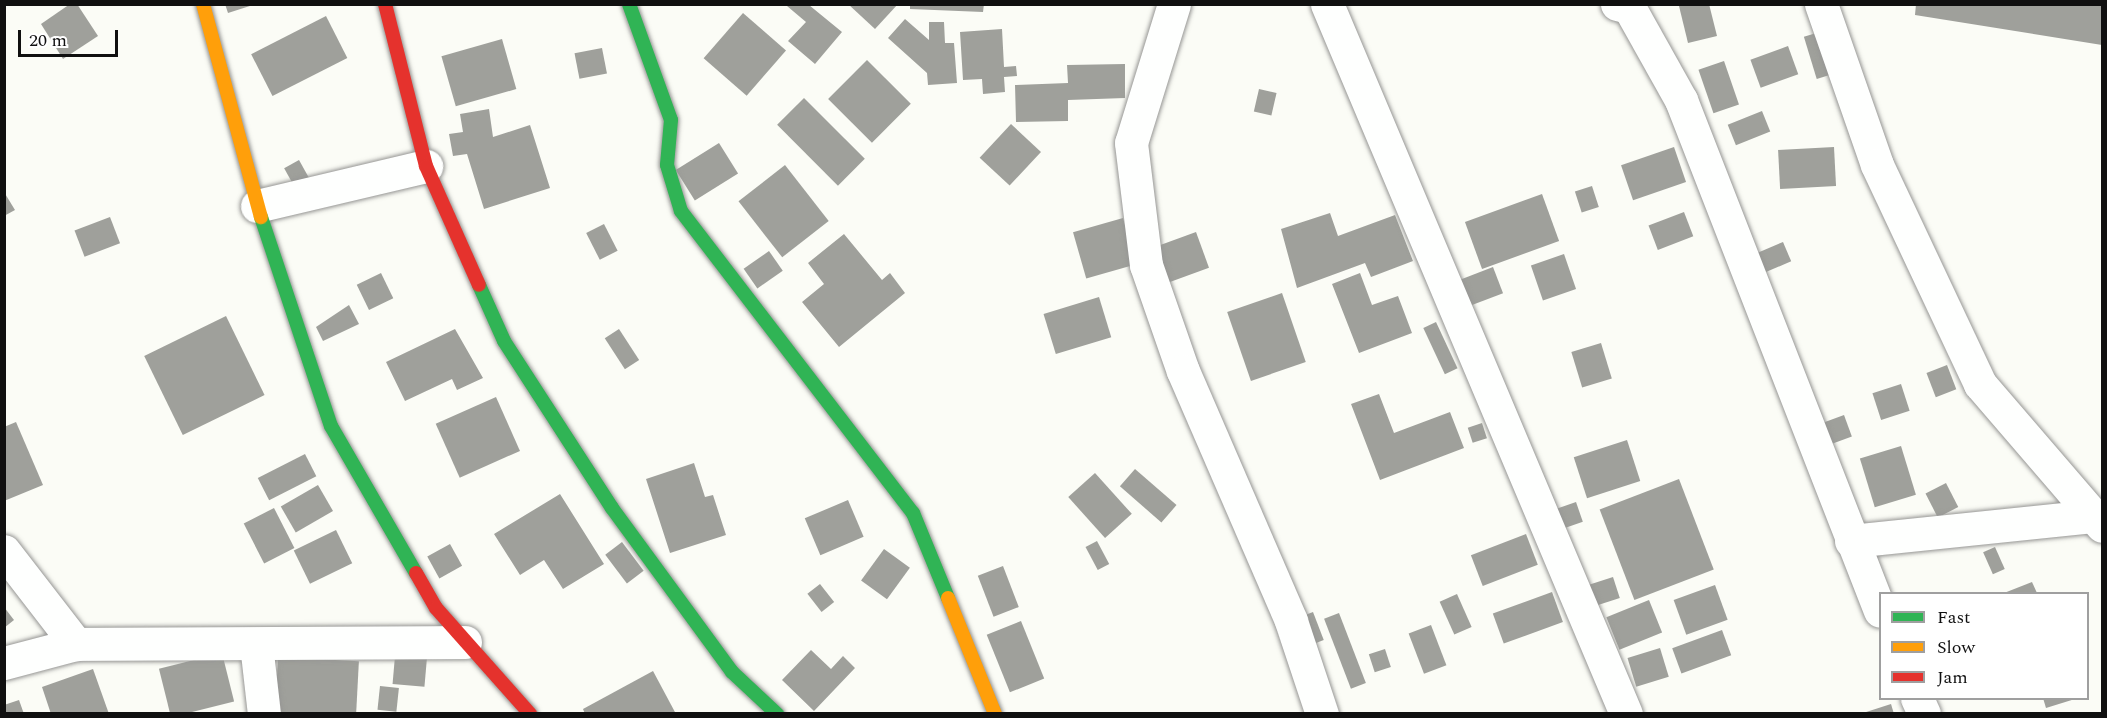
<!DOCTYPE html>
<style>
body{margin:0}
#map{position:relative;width:2107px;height:718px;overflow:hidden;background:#fbfcf6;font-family:Spectral,serif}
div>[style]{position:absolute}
.building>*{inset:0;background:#9fa09b;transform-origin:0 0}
.roads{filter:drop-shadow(0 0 2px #969694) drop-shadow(0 0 2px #969694)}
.street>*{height:33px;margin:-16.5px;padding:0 16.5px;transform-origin:16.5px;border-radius:16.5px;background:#fefffe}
.fast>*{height:14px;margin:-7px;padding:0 7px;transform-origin:7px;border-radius:7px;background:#30b455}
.slow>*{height:14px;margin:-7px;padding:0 7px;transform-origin:7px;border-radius:7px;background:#ff9f0a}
.jam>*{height:14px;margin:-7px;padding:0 7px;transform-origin:7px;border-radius:7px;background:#e5322d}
span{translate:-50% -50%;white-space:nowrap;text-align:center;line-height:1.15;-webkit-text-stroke:6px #fff;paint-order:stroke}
.frame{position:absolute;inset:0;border:6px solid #101010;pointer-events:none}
.legend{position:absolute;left:1879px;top:592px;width:210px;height:108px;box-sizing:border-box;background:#fff;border:2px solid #9f9f9f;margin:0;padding:8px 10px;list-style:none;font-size:18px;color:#101010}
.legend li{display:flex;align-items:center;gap:12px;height:30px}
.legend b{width:30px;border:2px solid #9f9f9f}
.scale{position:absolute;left:18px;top:30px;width:100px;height:27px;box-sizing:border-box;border:3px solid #101010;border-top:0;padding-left:8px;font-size:18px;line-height:21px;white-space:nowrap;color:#101010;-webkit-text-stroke:4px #fff;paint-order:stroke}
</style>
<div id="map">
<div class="building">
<i style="clip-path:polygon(70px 4px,77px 4px,98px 36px,63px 59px,41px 24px)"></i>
<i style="clip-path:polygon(225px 4px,253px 4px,253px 5px,228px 13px)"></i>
<i style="clip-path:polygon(848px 4px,898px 4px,875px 29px)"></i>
<i style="clip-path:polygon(910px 4px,984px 4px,983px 12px,910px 9px)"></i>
<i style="clip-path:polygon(1709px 4px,1717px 36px,1688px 43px,1679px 6px)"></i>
<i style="clip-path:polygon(1916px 4px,2102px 4px,2102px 45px,1915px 15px)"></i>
<i style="clip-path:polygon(809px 5px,842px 32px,815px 64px,788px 41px,806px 22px,787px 6px)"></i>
<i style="left:743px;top:13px;width:57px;height:60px;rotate:41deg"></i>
<i style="left:326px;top:16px;width:47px;height:84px;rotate:63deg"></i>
<i style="clip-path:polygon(905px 19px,929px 40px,929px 22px,944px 22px,945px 43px,954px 43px,957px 83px,928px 85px,927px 73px,888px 38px)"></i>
<i style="clip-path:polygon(1002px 29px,1004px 67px,1016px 66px,1017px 76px,1004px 77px,1005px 92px,983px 94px,982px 79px,963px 80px,960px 32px)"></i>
<i style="left:1823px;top:31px;width:44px;height:20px;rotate:73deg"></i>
<i style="left:502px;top:39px;width:52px;height:63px;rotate:74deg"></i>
<i style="left:1788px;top:46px;width:30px;height:40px;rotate:70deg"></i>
<i style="left:602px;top:48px;width:26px;height:28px;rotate:79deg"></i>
<i style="left:867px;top:60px;width:62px;height:55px;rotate:45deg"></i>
<i style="left:1724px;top:61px;width:46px;height:27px;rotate:71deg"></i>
<i style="clip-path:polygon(1125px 64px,1125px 98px,1068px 100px,1068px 121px,1016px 122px,1015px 85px,1068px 83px,1067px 65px)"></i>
<i style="left:1259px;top:89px;width:18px;height:23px;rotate:13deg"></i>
<i style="left:804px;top:98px;width:86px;height:38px;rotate:45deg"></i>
<i style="clip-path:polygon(489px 109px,493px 137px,530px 125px,550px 188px,484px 209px,467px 154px,453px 156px,449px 134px,463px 132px,460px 114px)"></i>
<i style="left:1762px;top:111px;width:22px;height:37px;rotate:68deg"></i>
<i style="left:1011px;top:124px;width:41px;height:46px;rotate:43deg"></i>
<i style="left:719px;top:143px;width:36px;height:51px;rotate:58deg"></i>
<i style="left:1674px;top:147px;width:37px;height:56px;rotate:71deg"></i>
<i style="left:1834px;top:147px;width:39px;height:56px;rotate:87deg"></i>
<i style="left:299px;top:160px;width:21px;height:17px;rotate:61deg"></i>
<i style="left:785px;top:165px;width:71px;height:59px;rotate:52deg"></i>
<i style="left:1592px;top:186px;width:22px;height:18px;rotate:72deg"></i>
<i style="clip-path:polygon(4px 192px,15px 210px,4px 216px)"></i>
<i style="left:1542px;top:194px;width:50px;height:82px;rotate:70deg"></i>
<i style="left:1684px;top:212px;width:26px;height:38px;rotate:69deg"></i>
<i style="clip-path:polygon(1330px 213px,1338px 236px,1395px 215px,1413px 261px,1371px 277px,1365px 263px,1297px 288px,1281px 229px)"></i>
<i style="left:110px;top:217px;width:28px;height:38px;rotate:69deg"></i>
<i style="left:1123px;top:218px;width:48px;height:52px;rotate:74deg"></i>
<i style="left:604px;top:224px;width:30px;height:20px;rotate:63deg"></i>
<i style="left:1196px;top:232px;width:38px;height:43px;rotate:70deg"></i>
<i style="clip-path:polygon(844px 234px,882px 280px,890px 273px,905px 293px,839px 347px,802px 302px,824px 284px,808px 263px)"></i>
<i style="left:1783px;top:242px;width:21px;height:30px;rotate:67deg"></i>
<i style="left:769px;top:251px;width:24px;height:31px;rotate:55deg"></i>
<i style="left:1564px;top:254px;width:37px;height:35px;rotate:71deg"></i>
<i style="left:1493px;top:267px;width:28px;height:36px;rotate:69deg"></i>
<i style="left:381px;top:273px;width:28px;height:27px;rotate:64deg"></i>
<i style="clip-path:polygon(1360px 273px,1372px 305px,1398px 296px,1412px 333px,1359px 353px,1332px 284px)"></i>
<i style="left:1282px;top:293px;width:73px;height:58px;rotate:71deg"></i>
<i style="left:1099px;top:297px;width:42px;height:58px;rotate:73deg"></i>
<i style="clip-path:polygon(349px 305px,359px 324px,323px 341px,316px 327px)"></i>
<i style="left:226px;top:316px;width:88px;height:91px;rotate:64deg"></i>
<i style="left:1436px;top:322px;width:51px;height:14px;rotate:65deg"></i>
<i style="clip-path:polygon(455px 329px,483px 378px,457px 390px,452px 379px,405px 401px,386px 362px)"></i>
<i style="left:619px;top:329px;width:37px;height:17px;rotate:57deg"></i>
<i style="left:1601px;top:343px;width:37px;height:31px;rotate:73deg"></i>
<i style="left:1947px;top:365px;width:26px;height:22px;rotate:69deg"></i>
<i style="left:1901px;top:384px;width:28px;height:30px;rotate:72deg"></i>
<i style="clip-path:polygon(1379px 394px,1394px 433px,1450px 412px,1464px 448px,1380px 480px,1351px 404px)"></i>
<i style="left:496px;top:397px;width:59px;height:66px;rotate:66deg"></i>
<i style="left:1844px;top:415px;width:23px;height:26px;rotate:70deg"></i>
<i style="clip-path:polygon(16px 422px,43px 485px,4px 501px,4px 427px)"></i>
<i style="left:1482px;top:423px;width:16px;height:15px;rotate:72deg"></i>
<i style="left:1627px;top:440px;width:43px;height:56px;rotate:72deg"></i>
<i style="left:1901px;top:446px;width:51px;height:43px;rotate:73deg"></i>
<i style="left:305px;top:454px;width:25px;height:53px;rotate:63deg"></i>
<i style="clip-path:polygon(694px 463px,705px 497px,713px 495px,726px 535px,670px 553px,646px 479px)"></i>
<i style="left:1135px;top:469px;width:55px;height:23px;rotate:41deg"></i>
<i style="left:1095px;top:473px;width:55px;height:36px;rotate:48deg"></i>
<i style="left:1679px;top:479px;width:97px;height:85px;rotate:69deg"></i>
<i style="left:1946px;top:483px;width:27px;height:23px;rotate:63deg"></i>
<i style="left:318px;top:485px;width:30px;height:43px;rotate:60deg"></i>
<i style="clip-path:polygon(560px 494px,604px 564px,563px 589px,544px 560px,520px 575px,494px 534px)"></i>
<i style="left:848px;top:500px;width:40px;height:47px;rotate:67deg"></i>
<i style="left:1576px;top:502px;width:21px;height:22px;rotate:71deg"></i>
<i style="left:274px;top:508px;width:45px;height:34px;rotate:63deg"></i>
<i style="left:336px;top:530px;width:37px;height:47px;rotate:64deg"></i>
<i style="left:1526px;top:534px;width:33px;height:59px;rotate:69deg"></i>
<i style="left:1097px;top:541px;width:26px;height:13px;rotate:62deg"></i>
<i style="left:622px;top:542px;width:36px;height:21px;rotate:53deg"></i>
<i style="left:450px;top:544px;width:25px;height:26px;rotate:61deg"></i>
<i style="left:1995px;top:547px;width:24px;height:13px;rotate:66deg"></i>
<i style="left:884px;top:549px;width:32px;height:39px;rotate:36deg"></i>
<i style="left:1003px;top:566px;width:44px;height:27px;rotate:69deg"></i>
<i style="left:1613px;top:577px;width:22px;height:26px;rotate:72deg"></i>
<i style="clip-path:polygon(2032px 582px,2037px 593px,2004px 593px)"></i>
<i style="left:820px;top:584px;width:23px;height:16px;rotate:52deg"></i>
<i style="left:1715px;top:585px;width:37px;height:44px;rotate:70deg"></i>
<i style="left:1552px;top:592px;width:32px;height:63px;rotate:70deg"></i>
<i style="left:1457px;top:594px;width:36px;height:19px;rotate:66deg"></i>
<i style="left:1649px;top:600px;width:35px;height:46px;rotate:68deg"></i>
<i style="clip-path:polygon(4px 607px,14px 620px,4px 628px)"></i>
<i style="left:1313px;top:612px;width:30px;height:15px;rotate:69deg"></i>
<i style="left:1339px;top:613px;width:75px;height:16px;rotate:69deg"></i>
<i style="left:1021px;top:621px;width:62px;height:37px;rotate:68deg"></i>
<i style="left:1431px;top:625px;width:43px;height:24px;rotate:69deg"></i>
<i style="left:1722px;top:630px;width:27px;height:53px;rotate:70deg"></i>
<i style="left:1660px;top:648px;width:30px;height:34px;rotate:73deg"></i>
<i style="left:1385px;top:649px;width:19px;height:17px;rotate:72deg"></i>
<i style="clip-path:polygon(811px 650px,831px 669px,843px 656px,855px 668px,814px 711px,782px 680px)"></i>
<i style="left:222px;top:653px;width:50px;height:65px;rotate:76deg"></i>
<i style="left:395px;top:656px;width:32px;height:28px;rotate:5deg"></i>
<i style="left:278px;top:657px;width:81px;height:57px;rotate:3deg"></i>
<i style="clip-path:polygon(93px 669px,109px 714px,51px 714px,42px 687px)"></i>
<i style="clip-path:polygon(653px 671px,676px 714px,585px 714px,583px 709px)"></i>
<i style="left:380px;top:686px;width:19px;height:24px;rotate:6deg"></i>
<i style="clip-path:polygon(2043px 698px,2075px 698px,2075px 699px,2046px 708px)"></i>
<i style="clip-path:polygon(19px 700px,24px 714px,4px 714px,4px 705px)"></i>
<i style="clip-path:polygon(1891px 704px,1894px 714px,1863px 714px,1863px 713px)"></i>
</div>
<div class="roads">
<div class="street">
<i style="left:1174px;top:4px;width:145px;rotate:107.2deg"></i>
<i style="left:1131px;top:143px;width:123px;rotate:83deg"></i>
<i style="left:1146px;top:265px;width:112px;rotate:70.8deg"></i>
<i style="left:1183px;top:371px;width:272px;rotate:66.6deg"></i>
<i style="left:1291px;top:621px;width:98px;rotate:71.6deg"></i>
<i style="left:1327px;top:4px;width:770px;rotate:67.16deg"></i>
<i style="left:1617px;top:4px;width:12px;rotate:14deg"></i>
<i style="left:1629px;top:7px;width:107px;rotate:60.8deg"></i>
<i style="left:1681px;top:100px;width:548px;rotate:68.72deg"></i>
<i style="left:1821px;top:4px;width:170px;rotate:70.8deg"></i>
<i style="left:1877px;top:165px;width:242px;rotate:64.8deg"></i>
<i style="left:1980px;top:384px;width:187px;rotate:49.3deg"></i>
<i style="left:257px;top:206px;width:174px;rotate:-13.3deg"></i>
<i style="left:1851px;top:541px;width:243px;rotate:-5.9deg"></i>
<i style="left:4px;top:551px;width:118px;rotate:52.3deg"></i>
<i style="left:256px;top:644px;width:70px;rotate:83.5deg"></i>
<i style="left:4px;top:663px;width:74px;rotate:-14.8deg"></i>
<i style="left:76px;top:644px;width:389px;rotate:-0.3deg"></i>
<i style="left:1917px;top:698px;width:17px;rotate:66deg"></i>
</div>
<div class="fast">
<i style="left:629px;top:4px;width:123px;rotate:70.1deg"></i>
<i style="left:671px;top:120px;width:45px;rotate:95.1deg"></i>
<i style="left:667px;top:165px;width:48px;rotate:73.1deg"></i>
<i style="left:681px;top:211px;width:381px;rotate:52.5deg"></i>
<i style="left:913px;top:513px;width:92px;rotate:67.6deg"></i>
<i style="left:261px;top:217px;width:220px;rotate:71.5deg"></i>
<i style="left:331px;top:426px;width:170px;rotate:60deg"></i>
<i style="left:479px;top:285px;width:61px;rotate:65.9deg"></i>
<i style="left:504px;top:341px;width:199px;rotate:57.1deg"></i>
<i style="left:612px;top:508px;width:203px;rotate:53.8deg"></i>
<i style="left:732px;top:672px;width:62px;rotate:43deg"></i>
</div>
<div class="slow">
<i style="left:203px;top:4px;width:221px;rotate:74.8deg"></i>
<i style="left:948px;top:598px;width:125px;rotate:67.9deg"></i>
</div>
<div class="jam">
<i style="left:385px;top:4px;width:167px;rotate:75.8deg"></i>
<i style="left:426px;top:166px;width:130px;rotate:66deg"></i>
<i style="left:416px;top:573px;width:40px;rotate:60.3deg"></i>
<i style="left:436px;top:608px;width:142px;rotate:48.4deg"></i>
</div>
</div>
<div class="frame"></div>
<ul class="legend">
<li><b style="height:8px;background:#30b455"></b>Fast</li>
<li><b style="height:8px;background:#ff9f0a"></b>Slow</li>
<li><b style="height:8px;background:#e5322d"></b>Jam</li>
</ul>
<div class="scale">20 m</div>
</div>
